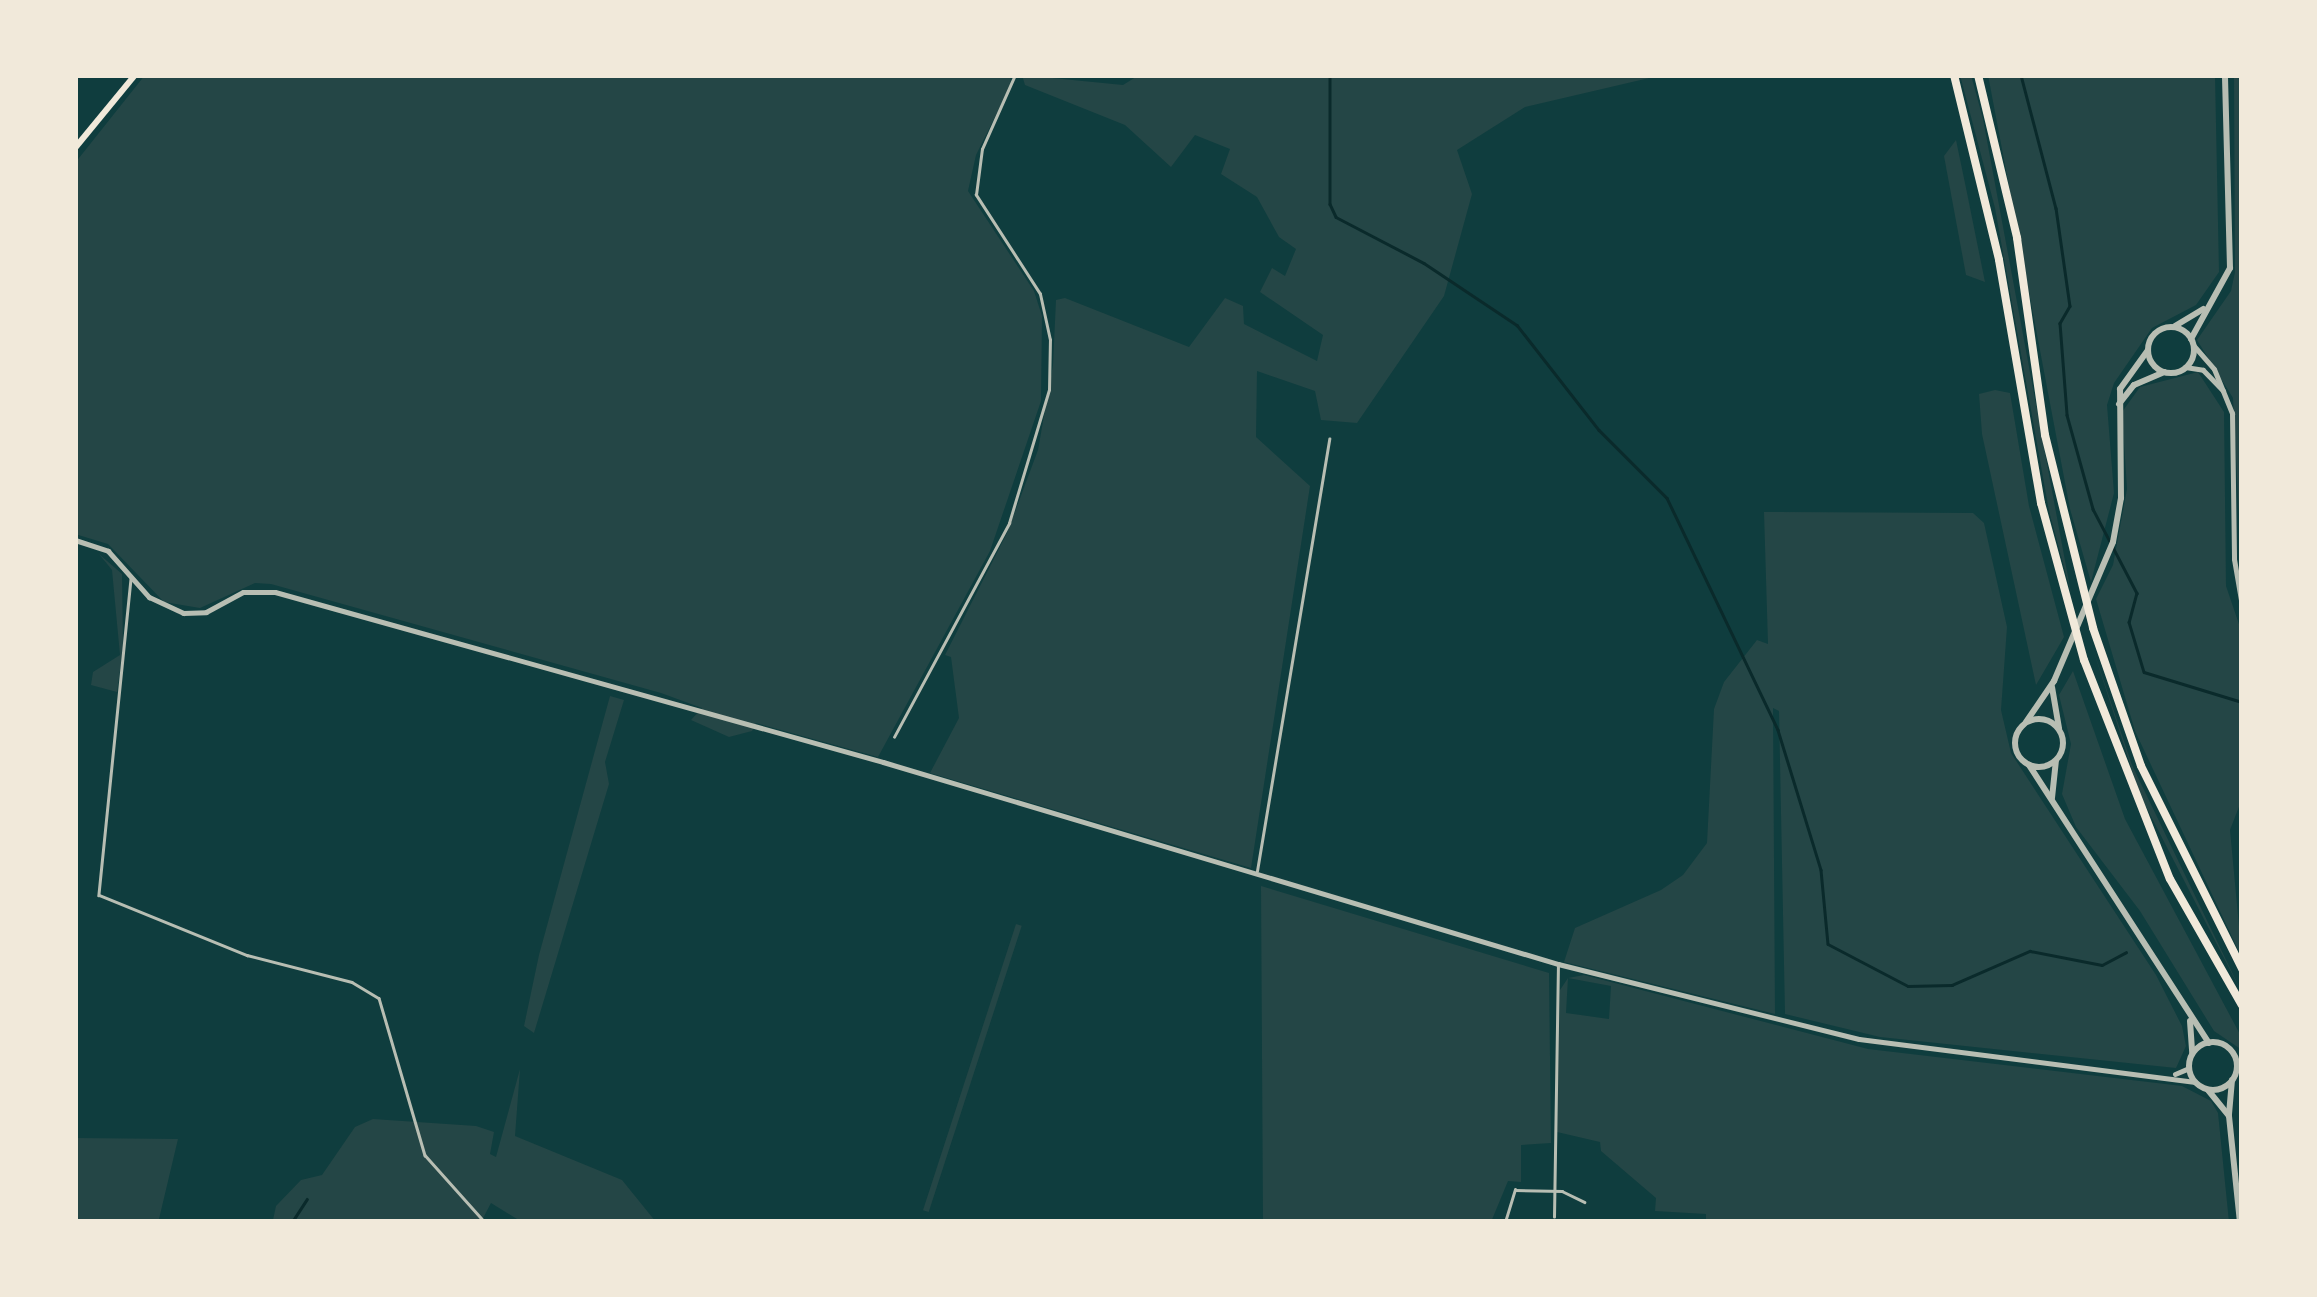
<!DOCTYPE html>
<style>
body{margin:0}
#map{position:relative;width:2317px;height:1297px;overflow:hidden;background:#0f3d3e;font-family:"Work Sans",sans-serif}
div>[style]{position:absolute}
.green>*{inset:0;background:#244646;transform-origin:0 0}
.stream>*{height:2.5px;margin:-1.25px;padding:0 1.25px;transform-origin:1.25px;border-radius:1.25px;background:#0a2a2b}
.service>*{height:2.5px;margin:-1.25px;padding:0 1.25px;transform-origin:1.25px;border-radius:1.25px;background:#b8beb3}
.minor>*{height:5px;margin:-2.5px;padding:0 2.5px;transform-origin:2.5px;border-radius:2.5px;background:#b8beb3}
.tertiary>*{height:6px;margin:-3px;padding:0 3px;transform-origin:3px;border-radius:3px;background:#b8beb3}
.tertiary>.ring{margin:-3px;padding:0;box-sizing:content-box;background:none;border:6px solid #b8beb3;border-radius:50%}
.secondary>*{height:6px;margin:-3px;padding:0 3px;transform-origin:3px;border-radius:3px;background:#f1e9da}
.trunk>*{height:8px;margin:-4px;padding:0 4px;transform-origin:4px;border-radius:4px;background:#f1e9da}
span{translate:-50% -50%;white-space:nowrap;text-align:center;line-height:1.15;-webkit-text-stroke:8px #f1e9da;paint-order:stroke}
.frame{position:absolute;inset:0;border:78px solid #f1e9da;pointer-events:none}
</style>
<div id="map">
<div class="green">
<i style="clip-path:polygon(145px 75px,1010px 75px,1011px 85px,976px 155px,968px 191px,1034px 291px,1042px 316px,1041px 401px,990px 551px,878px 757px,756px 723px,752px 731px,729px 737px,691px 720px,702px 708px,661px 693px,271px 584px,255px 583px,200px 608px,164px 602px,108px 544px,75px 534px,75px 163px)"></i>
<i style="clip-path:polygon(1022px 75px,1123px 85px,1139px 75px,1662px 75px,1525px 107px,1457px 150px,1472px 194px,1444px 296px,1357px 423px,1321px 420px,1315px 391px,1257px 371px,1256px 437px,1310px 486px,1251px 868px,930px 773px,959px 718px,951px 657px,945px 655px,1007px 533px,1038px 450px,1053px 365px,1056px 300px,1065px 298px,1189px 347px,1225px 298px,1243px 306px,1244px 324px,1317px 361px,1323px 335px,1260px 292px,1272px 268px,1285px 276px,1296px 249px,1279px 237px,1257px 197px,1221px 174px,1230px 149px,1195px 135px,1171px 167px,1125px 125px,1025px 85px)"></i>
<i style="clip-path:polygon(1960px 75px,1971px 75px,1983px 119px,2071px 593px,2049px 511px,1995px 208px)"></i>
<i style="clip-path:polygon(1988px 75px,2215px 75px,2219px 272px,2196px 305px,2152px 328px,2114px 383px,2107px 405px,2114px 493px,2091px 582px,2070px 509px)"></i>
<i style="clip-path:polygon(2234px 75px,2242px 75px,2242px 574px,2233px 398px,2197px 340px,2231px 291px,2235px 272px)"></i>
<i style="clip-path:polygon(1956px 140px,1966px 188px,1985px 282px,1966px 275px,1944px 156px)"></i>
<i style="clip-path:polygon(2198px 372px,2224px 412px,2226px 586px,2242px 633px,2242px 799px,2230px 830px,2242px 958px,2135px 731px,2096px 599px,2113px 565px,2127px 489px,2122px 412px,2140px 387px)"></i>
<i style="clip-path:polygon(1995px 390px,2010px 393px,2029px 506px,2064px 637px,2036px 685px,1982px 434px,1979px 394px)"></i>
<i style="clip-path:polygon(1764px 512px,1973px 513px,1984px 523px,2007px 627px,2001px 710px,2011px 753px,2156px 975px,2182px 1026px,2186px 1046px,2176px 1068px,1880px 1037px,1785px 1014px,1779px 711px,1773px 708px,1775px 1014px,1564px 962px,1575px 928px,1661px 890px,1683px 875px,1707px 843px,1714px 709px,1724px 682px,1757px 640px,1768px 644px)"></i>
<i style="clip-path:polygon(99px 554px,122px 574px,123px 648px,117px 692px,91px 685px,93px 672px,120px 655px,112px 570px)"></i>
<i style="clip-path:polygon(2090px 640px,2132px 765px,2242px 993px,2140px 795px)"></i>
<i style="clip-path:polygon(2073px 671px,2125px 819px,2242px 1038px,2242px 1050px,2214px 1031px,2140px 911px,2076px 827px,2062px 794px,2071px 744px,2059px 695px)"></i>
<i style="clip-path:polygon(610px 696px,624px 700px,605px 762px,609px 784px,534px 1033px,524px 1026px,539px 955px)"></i>
<i style="clip-path:polygon(1261px 886px,1549px 973px,1551px 1143px,1521px 1145px,1521px 1182px,1508px 1181px,1491px 1222px,1263px 1222px)"></i>
<i style="left:1016px;top:924px;width:6px;height:301px;rotate:18deg"></i>
<i style="clip-path:polygon(evenodd,1584px 975px,1868px 1049px,2182px 1086px,2211px 1101px,2218px 1113px,2229px 1222px,1706px 1222px,1706px 1214px,1655px 1211px,1656px 1198px,1601px 1151px,1600px 1142px,1557px 1132px,1560px 990px,1568px 978px,1584px 975px,1568px 978px,1611px 986px,1609px 1019px,1566px 1013px,1568px 978px)"></i>
<i style="clip-path:polygon(520px 1069px,515px 1136px,622px 1180px,656px 1222px,522px 1222px,491px 1203px,481px 1222px,263px 1222px,273px 1220px,276px 1206px,301px 1180px,322px 1175px,355px 1127px,373px 1119px,476px 1126px,494px 1132px,490px 1154px,496px 1157px)"></i>
<i style="clip-path:polygon(75px 1138px,178px 1139px,159px 1219px,168px 1222px,75px 1222px)"></i>
</div>
<div class="stream">
<i style="left:1330px;top:75px;width:129px;rotate:90deg"></i>
<i style="left:1330px;top:204px;width:14px;rotate:65deg"></i>
<i style="left:1336px;top:217px;width:99px;rotate:27.6deg"></i>
<i style="left:1424px;top:263px;width:112px;rotate:33.7deg"></i>
<i style="left:1517px;top:325px;width:133px;rotate:52deg"></i>
<i style="left:1599px;top:430px;width:96px;rotate:45deg"></i>
<i style="left:1667px;top:498px;width:257px;rotate:64.4deg"></i>
<i style="left:1778px;top:730px;width:146px;rotate:72.9deg"></i>
<i style="left:1821px;top:870px;width:74px;rotate:84.6deg"></i>
<i style="left:1828px;top:944px;width:90px;rotate:27.7deg"></i>
<i style="left:1908px;top:986px;width:44px;rotate:-1.3deg"></i>
<i style="left:1952px;top:985px;width:85px;rotate:-23.6deg"></i>
<i style="left:2030px;top:951px;width:73px;rotate:11deg"></i>
<i style="left:2102px;top:965px;width:27px;rotate:-28deg"></i>
<i style="left:2021px;top:75px;width:138px;rotate:75.3deg"></i>
<i style="left:2056px;top:208px;width:99px;rotate:81.9deg"></i>
<i style="left:2070px;top:306px;width:20px;rotate:120deg"></i>
<i style="left:2060px;top:323px;width:92px;rotate:85.6deg"></i>
<i style="left:2067px;top:415px;width:98px;rotate:74.5deg"></i>
<i style="left:2093px;top:509px;width:95px;rotate:62.4deg"></i>
<i style="left:2137px;top:593px;width:30px;rotate:105deg"></i>
<i style="left:2129px;top:622px;width:52px;rotate:73.3deg"></i>
<i style="left:2144px;top:672px;width:102px;rotate:17deg"></i>
<i style="left:292px;top:1222px;width:27px;rotate:-57deg"></i>
</div>
<div class="service">
<i style="left:131px;top:579px;width:318px;rotate:95.8deg"></i>
<i style="left:99px;top:895px;width:160px;rotate:22.1deg"></i>
<i style="left:247px;top:955px;width:108px;rotate:14.4deg"></i>
<i style="left:352px;top:982px;width:31px;rotate:31deg"></i>
<i style="left:379px;top:998px;width:164px;rotate:73.7deg"></i>
<i style="left:425px;top:1155px;width:90px;rotate:48.2deg"></i>
<i style="left:894px;top:737px;width:243px;rotate:-61.7deg"></i>
<i style="left:1009px;top:523px;width:139px;rotate:-73.3deg"></i>
<i style="left:1049px;top:390px;width:50px;rotate:-88.9deg"></i>
<i style="left:1050px;top:340px;width:47px;rotate:-102.3deg"></i>
<i style="left:1040px;top:294px;width:118px;rotate:-122.9deg"></i>
<i style="left:976px;top:195px;width:46px;rotate:-82.6deg"></i>
<i style="left:982px;top:149px;width:81px;rotate:-66deg"></i>
<i style="left:1257px;top:871px;width:438px;rotate:-80.5deg"></i>
<i style="left:1554px;top:1217px;width:251px;rotate:-89.1deg"></i>
<i style="left:1505px;top:1222px;width:34px;rotate:-73deg"></i>
<i style="left:1515px;top:1190px;width:47px;rotate:1.2deg"></i>
<i style="left:1562px;top:1191px;width:25px;rotate:26deg"></i>
</div>
<div class="minor">
<i style="left:2194px;top:346px;width:30px;rotate:49deg"></i>
<i style="left:2214px;top:369px;width:48px;rotate:67.8deg"></i>
<i style="left:2232px;top:413px;width:146px;rotate:89.2deg"></i>
<i style="left:2234px;top:559px;width:48px;rotate:80.3deg"></i>
<i style="left:2185px;top:367px;width:18px;rotate:9deg"></i>
<i style="left:2203px;top:370px;width:29px;rotate:46deg"></i>
<i style="left:75px;top:540px;width:35px;rotate:18deg"></i>
<i style="left:108px;top:551px;width:62px;rotate:48.3deg"></i>
<i style="left:149px;top:597px;width:38px;rotate:25deg"></i>
<i style="left:183px;top:613px;width:23px;rotate:-2deg"></i>
<i style="left:206px;top:612px;width:42px;rotate:-28.4deg"></i>
<i style="left:243px;top:592px;width:32px"></i>
<i style="left:275px;top:592px;width:631px;rotate:15.62deg"></i>
<i style="left:883px;top:762px;width:705px;rotate:16.66deg"></i>
<i style="left:1558px;top:964px;width:310px;rotate:14deg"></i>
<i style="left:1859px;top:1039px;width:339px;rotate:7.3deg"></i>
<i style="left:2242px;top:891px;width:6px;rotate:90deg"></i>
<i style="left:2175px;top:1074px;width:15px;rotate:-23deg"></i>
</div>
<div class="tertiary">
<i style="left:2175px;top:326px;width:33px;rotate:-31deg"></i>
<i class="ring" style="left:2148px;top:327px;width:40px;height:40px"></i>
<i style="left:2191px;top:339px;width:81px;rotate:-61.2deg"></i>
<i style="left:2230px;top:268px;width:193px;rotate:-91.5deg"></i>
<i style="left:2119px;top:404px;width:24px;rotate:-52deg"></i>
<i style="left:2134px;top:385px;width:33px;rotate:-23deg"></i>
<i style="left:2052px;top:687px;width:42px;rotate:80.3deg"></i>
<i class="ring" style="left:2015px;top:719px;width:42px;height:42px"></i>
<i style="left:2026px;top:722px;width:50px;rotate:-55.7deg"></i>
<i style="left:2054px;top:681px;width:151px;rotate:-67deg"></i>
<i style="left:2113px;top:542px;width:45px;rotate:-79.7deg"></i>
<i style="left:2121px;top:498px;width:109px;rotate:-90.5deg"></i>
<i style="left:2120px;top:389px;width:48px;rotate:-54.3deg"></i>
<i style="left:2029px;top:765px;width:331px;rotate:57.1deg"></i>
<i style="left:2052px;top:798px;width:37px;rotate:-84deg"></i>
<i style="left:2190px;top:1021px;width:32px;rotate:86deg"></i>
<i class="ring" style="left:2189px;top:1042px;width:42px;height:42px"></i>
<i style="left:2232px;top:1080px;width:36px;rotate:95deg"></i>
<i style="left:2229px;top:1116px;width:107px;rotate:84.1deg"></i>
<i style="left:2208px;top:1090px;width:32px;rotate:51deg"></i>
</div>
<div class="secondary">
<i style="left:75px;top:148px;width:94px;rotate:-50.6deg"></i>
</div>
<div class="trunk">
<i style="left:1954px;top:75px;width:190px;rotate:76.3deg"></i>
<i style="left:1999px;top:260px;width:247px;rotate:80.2deg"></i>
<i style="left:2041px;top:503px;width:163px;rotate:74.7deg"></i>
<i style="left:2084px;top:660px;width:235px;rotate:68.6deg"></i>
<i style="left:2170px;top:879px;width:145px;rotate:60.3deg"></i>
<i style="left:1978px;top:75px;width:168px;rotate:76.5deg"></i>
<i style="left:2017px;top:238px;width:199px;rotate:81.9deg"></i>
<i style="left:2045px;top:435px;width:199px;rotate:76deg"></i>
<i style="left:2093px;top:628px;width:146px;rotate:70.8deg"></i>
<i style="left:2141px;top:766px;width:227px;rotate:63.5deg"></i>
</div>
<div class="frame"></div>
</div>
